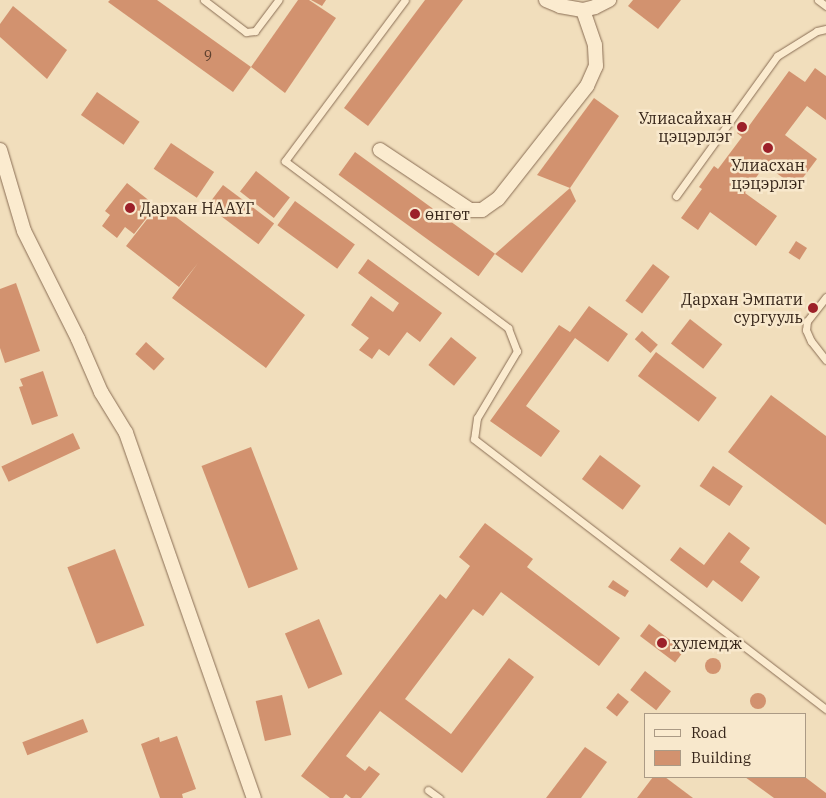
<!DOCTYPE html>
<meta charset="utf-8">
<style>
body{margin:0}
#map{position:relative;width:826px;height:798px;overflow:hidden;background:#f1debc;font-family:"IBM Plex Serif",serif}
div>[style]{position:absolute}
.building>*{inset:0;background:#d2926f;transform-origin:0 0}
.round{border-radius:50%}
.roads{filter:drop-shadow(0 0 1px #896d54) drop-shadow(0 0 1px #896d54)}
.lane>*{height:7px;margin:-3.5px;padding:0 3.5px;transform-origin:3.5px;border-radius:3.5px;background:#fbebcf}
.street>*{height:14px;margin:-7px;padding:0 7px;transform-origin:7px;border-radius:7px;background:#fbebcf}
.dots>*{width:14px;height:14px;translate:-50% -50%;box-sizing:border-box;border:2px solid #f8e8cc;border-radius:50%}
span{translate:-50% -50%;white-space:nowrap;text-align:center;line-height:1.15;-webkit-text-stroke:5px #f8e8cc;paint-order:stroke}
.number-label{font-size:14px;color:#5e412f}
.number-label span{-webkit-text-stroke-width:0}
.poi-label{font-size:16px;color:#37261a}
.right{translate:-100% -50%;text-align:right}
.left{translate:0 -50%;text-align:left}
.legend{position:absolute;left:644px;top:713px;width:162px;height:65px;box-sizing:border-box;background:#f8e8cc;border:1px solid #ab9a85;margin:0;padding:6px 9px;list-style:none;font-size:15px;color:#37261a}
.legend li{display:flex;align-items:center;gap:10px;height:25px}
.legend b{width:25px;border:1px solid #ab9a85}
</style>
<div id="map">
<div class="building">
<i style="clip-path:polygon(110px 0,157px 0,251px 67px,233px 92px,108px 2px)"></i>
<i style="clip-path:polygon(298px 0,309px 0,336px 18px,285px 93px,251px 67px)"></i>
<i style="clip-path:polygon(311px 0,326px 0,322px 6px)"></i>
<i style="clip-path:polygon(425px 0,463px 0,368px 126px,344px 108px)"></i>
<i style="clip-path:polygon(633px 0,681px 0,658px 29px,628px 6px)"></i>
<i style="clip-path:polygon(13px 6px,67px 50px,47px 79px,0 37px,0 24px)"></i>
<i style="clip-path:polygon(815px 68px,826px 76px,826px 120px,807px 106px,785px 135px,817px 159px,796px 187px,765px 165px,745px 193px,777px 216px,756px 246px,710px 212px,698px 230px,681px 218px,702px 189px,699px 187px,714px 166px,718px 169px,742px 137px,737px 133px,742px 127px,746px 130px,789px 71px,805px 82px)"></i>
<i style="left:97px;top:92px;width:52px;height:28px;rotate:35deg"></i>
<i style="clip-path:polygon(594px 98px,619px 116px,570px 188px,537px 175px)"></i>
<i style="left:171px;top:143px;width:52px;height:31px;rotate:34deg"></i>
<i style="left:355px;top:152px;width:173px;height:28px;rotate:36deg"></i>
<i style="left:256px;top:171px;width:43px;height:26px;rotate:38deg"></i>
<i style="clip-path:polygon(127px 183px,156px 206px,134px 234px,125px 227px,117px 238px,102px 226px,110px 215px,105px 211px)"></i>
<i style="left:223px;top:185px;width:64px;height:26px;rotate:37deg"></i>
<i style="clip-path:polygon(570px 188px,576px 201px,522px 273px,495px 254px)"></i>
<i style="left:295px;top:201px;width:74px;height:30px;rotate:36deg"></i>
<i style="clip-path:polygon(159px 204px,305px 315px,266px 368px,172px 298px,198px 263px,179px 287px,126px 246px)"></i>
<i style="left:796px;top:241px;width:13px;height:14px;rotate:32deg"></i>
<i style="clip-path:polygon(368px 259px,442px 313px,420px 342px,407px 332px,389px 356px,379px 349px,372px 359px,359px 350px,369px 338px,351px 325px,371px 296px,393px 312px,399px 303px,358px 273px)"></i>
<i style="left:653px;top:264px;width:21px;height:46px;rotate:37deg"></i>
<i style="clip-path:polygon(16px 283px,40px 351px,5px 363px,0 348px,0 289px)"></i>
<i style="clip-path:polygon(589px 306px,628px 334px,608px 362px,575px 338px,526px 406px,560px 431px,541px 457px,490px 421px,559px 325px,570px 332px)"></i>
<i style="left:690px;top:319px;width:41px;height:31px;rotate:38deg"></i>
<i style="left:642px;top:331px;width:21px;height:11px;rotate:41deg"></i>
<i style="left:451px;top:337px;width:33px;height:36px;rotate:39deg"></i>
<i style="left:146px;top:342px;width:25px;height:16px;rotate:42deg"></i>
<i style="left:656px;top:352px;width:76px;height:30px;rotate:37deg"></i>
<i style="clip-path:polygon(43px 371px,58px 416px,32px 425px,19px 387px,23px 386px,20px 379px)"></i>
<i style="clip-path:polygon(771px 395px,826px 436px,826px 525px,728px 452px)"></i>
<i style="left:73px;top:433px;width:17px;height:79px;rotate:65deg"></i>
<i style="left:251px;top:447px;width:131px;height:53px;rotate:69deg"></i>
<i style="left:600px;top:455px;width:51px;height:30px;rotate:37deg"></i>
<i style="left:713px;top:466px;width:36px;height:24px;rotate:34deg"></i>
<i style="clip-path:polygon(485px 523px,533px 559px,527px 567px,620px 638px,599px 666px,501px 592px,483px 616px,473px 609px,405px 699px,451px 734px,509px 658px,534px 677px,462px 773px,380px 711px,346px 756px,365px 771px,369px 766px,380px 774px,361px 798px,351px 798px,346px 794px,343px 798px,330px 798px,301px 776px,440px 594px,446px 599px,470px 566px,459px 557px)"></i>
<i style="clip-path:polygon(729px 532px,750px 548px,740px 562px,760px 577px,742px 602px,713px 580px,707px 588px,670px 560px,680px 547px,704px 565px)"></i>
<i style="left:115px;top:549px;width:82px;height:51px;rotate:69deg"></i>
<i style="clip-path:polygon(613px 580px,629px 591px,625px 597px,608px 587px)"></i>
<i style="left:319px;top:619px;width:60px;height:37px;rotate:67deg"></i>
<i style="left:649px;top:624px;width:44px;height:15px;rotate:37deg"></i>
<i class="round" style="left:705px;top:658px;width:16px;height:16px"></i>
<i style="left:645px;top:671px;width:33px;height:24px;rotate:38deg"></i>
<i style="left:618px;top:693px;width:14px;height:19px;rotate:39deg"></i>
<i class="round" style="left:750px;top:693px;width:16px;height:16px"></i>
<i style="left:282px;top:695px;width:41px;height:27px;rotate:77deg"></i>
<i style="left:83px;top:719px;width:14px;height:65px;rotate:69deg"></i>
<i style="clip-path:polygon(177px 736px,196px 789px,182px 794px,183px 798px,160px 798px,141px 744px,159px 737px,160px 742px)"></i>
<i style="clip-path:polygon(585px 747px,607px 762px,581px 798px,546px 798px)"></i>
<i style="clip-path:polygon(653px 777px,665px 777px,693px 798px,637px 798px)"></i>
<i style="clip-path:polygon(745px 777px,805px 777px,826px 793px,826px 798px,774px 798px)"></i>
</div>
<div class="roads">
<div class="lane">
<i style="left:204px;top:0;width:53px;rotate:37.3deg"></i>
<i style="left:246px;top:32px;width:9px;rotate:-6deg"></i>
<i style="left:255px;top:31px;width:39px;rotate:-53deg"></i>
<i style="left:405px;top:0;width:201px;rotate:126.7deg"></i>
<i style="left:285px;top:161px;width:279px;rotate:36.8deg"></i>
<i style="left:508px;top:328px;width:25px;rotate:69deg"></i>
<i style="left:517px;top:351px;width:78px;rotate:120.8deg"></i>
<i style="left:477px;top:418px;width:21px;rotate:98deg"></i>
<i style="left:474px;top:439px;width:444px;rotate:37.5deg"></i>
<i style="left:818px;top:0;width:10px;rotate:37deg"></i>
<i style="left:676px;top:196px;width:173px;rotate:-54.2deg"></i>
<i style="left:777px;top:56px;width:47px;rotate:-32deg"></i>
<i style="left:817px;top:31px;width:9px;rotate:-13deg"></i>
<i style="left:826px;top:297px;width:31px;rotate:128deg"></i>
<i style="left:807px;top:321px;width:9px;rotate:96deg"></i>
<i style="left:806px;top:330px;width:12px;rotate:66deg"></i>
<i style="left:811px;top:341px;width:24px;rotate:52deg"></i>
<i style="left:428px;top:790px;width:14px;rotate:36deg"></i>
</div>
<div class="street">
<i style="left:546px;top:0;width:15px;rotate:23deg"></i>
<i style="left:560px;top:6px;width:23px;rotate:10deg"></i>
<i style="left:583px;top:10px;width:12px;rotate:-14deg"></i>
<i style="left:595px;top:7px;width:16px;rotate:-27deg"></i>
<i style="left:0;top:150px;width:84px;rotate:73.5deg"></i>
<i style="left:24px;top:231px;width:121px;rotate:63.4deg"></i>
<i style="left:78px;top:339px;width:58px;rotate:66.5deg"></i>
<i style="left:101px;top:392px;width:48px;rotate:58.6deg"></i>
<i style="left:126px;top:433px;width:387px;rotate:70.7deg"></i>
<i style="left:380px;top:150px;width:108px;rotate:33.7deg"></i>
<i style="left:470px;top:210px;width:12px"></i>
<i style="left:482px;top:210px;width:19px;rotate:-35deg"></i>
<i style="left:498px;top:199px;width:144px;rotate:-51.8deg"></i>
<i style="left:587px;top:86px;width:22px;rotate:-66deg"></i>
<i style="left:596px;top:66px;width:21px;rotate:-93deg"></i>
<i style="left:595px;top:45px;width:37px;rotate:-109deg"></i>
</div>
</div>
<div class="dots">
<i style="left:742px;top:127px;background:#9c2029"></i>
<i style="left:768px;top:148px;background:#9c2029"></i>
<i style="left:130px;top:208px;background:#9c2029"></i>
<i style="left:415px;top:214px;background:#9c2029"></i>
<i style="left:813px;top:308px;background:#9c2029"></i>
<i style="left:662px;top:643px;background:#9c2029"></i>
</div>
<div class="number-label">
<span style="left:208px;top:56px">9</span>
</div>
<div class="poi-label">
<span class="right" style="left:732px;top:127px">Улиасайхан<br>цэцэрлэг</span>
<span style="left:768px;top:174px">Улиасхан<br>цэцэрлэг</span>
<span class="left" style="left:140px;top:208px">Дархан НААҮГ</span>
<span class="left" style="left:425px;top:214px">өнгөт</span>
<span class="right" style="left:803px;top:308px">Дархан Эмпати<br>сургууль</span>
<span class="left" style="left:672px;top:643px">хулемдж</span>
</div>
<ul class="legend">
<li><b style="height:6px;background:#fbebcf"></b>Road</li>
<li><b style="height:14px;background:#d2926f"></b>Building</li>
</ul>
</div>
